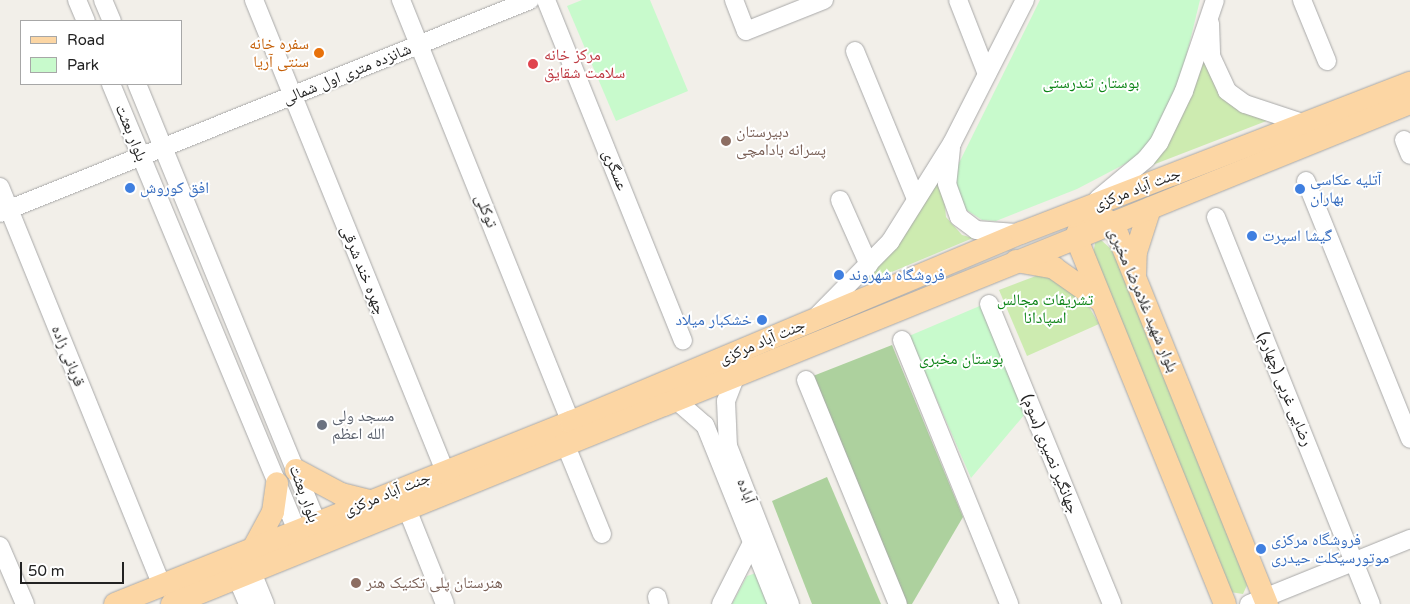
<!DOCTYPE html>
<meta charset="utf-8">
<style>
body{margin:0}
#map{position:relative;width:1410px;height:604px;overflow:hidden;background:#f2efe9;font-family:"Varela Round","Noto Naskh Arabic",sans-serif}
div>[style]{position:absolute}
.grass>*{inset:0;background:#cdebb0}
.forest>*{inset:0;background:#add19e}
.park>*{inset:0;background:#c8facc}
.roads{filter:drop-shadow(0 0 1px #a9a9a9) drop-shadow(0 0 1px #a9a9a9)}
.minor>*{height:18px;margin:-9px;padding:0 9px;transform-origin:9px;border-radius:9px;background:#fff}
.major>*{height:22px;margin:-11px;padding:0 11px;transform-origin:11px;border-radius:11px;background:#fcd6a4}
.dots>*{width:14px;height:14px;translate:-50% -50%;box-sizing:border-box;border:2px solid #fff;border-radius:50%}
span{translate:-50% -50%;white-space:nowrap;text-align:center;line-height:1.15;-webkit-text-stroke:4px #fff;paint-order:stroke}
.food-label{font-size:16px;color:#c56008}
.right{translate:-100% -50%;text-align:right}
.health-label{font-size:16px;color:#be3a42}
.left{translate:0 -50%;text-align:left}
.street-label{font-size:16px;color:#222}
.park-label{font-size:16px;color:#0c8416}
.education-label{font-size:16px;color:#785e54}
.shop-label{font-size:16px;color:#366cbe}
.worship-label{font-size:16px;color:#5b616d}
.legend{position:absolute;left:20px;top:20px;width:162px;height:65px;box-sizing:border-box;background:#fff;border:1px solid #a7a7a7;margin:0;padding:6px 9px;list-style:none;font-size:15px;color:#222}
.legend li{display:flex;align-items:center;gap:10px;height:25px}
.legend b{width:25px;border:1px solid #a7a7a7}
.scale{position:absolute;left:20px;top:562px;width:104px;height:22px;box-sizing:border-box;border:2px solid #222;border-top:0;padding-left:6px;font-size:15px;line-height:18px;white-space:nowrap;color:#222;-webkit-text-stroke:4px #fff;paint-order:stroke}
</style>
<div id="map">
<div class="grass">
<i style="clip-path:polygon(1205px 51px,1209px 67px,1269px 120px,1137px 171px)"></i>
<i style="clip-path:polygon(941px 166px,946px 217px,962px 235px,973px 238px,851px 289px)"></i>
<i style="clip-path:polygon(1101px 240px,1111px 249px,1122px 271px,1248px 583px,1243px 594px,1230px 592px,1093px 255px,1095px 243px)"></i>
<i style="clip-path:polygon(1049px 271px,1080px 291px,1099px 324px,1027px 356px,999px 290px)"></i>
</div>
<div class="forest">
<i style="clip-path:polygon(892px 345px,963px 517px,912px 604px,907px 604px,813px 376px)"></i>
<i style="clip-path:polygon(827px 477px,881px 604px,812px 604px,772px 501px)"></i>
</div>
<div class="park">
<i style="clip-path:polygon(582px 0,650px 0,688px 91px,616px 121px,567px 6px)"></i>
<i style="clip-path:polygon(1040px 0,1200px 0,1178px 90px,1142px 155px,1077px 189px,996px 221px,982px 220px,965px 209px,954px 184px,957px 167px)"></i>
<i style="clip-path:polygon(982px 305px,1025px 414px,971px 478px,909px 336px)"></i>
<i style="clip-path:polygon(756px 573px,770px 604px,732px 604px,747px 576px)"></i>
</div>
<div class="roads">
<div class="minor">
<i style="left:77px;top:0;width:23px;rotate:67deg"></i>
<i style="left:103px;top:0;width:23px;rotate:67deg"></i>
<i style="left:254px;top:0;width:508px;rotate:67.93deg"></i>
<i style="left:401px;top:0;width:455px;rotate:68.1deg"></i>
<i style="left:546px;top:0;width:367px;rotate:68.1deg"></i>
<i style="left:734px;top:0;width:33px;rotate:69deg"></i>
<i style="left:746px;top:31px;width:84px;rotate:-21.7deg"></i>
<i style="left:958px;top:0;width:79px;rotate:68.6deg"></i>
<i style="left:1302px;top:0;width:66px;rotate:67.7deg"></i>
<i style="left:1210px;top:23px;width:33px;rotate:88deg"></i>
<i style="left:1211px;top:56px;width:38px;rotate:65deg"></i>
<i style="left:1227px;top:91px;width:22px;rotate:36deg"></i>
<i style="left:1245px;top:104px;width:63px;rotate:18.4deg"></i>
<i style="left:855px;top:51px;width:160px;rotate:67.6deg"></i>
<i style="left:111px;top:84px;width:484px;rotate:67.4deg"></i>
<i style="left:297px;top:531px;width:12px;rotate:42deg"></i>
<i style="left:137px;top:84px;width:474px;rotate:67.7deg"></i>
<i style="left:317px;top:522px;width:12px;rotate:99deg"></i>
<i style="left:1404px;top:140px;width:16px;rotate:68deg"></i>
<i style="left:951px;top:148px;width:36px;rotate:96deg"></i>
<i style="left:947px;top:184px;width:35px;rotate:70deg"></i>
<i style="left:959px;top:217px;width:21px;rotate:37deg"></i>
<i style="left:976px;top:230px;width:40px;rotate:4.3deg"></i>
<i style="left:1306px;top:181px;width:278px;rotate:68deg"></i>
<i style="left:0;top:187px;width:430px;rotate:67.9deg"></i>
<i style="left:1098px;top:199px;width:62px;rotate:-39.8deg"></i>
<i style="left:1146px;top:159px;width:21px;rotate:-51deg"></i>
<i style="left:1159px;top:143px;width:58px;rotate:-64.3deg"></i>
<i style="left:1184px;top:91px;width:96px;rotate:-71.2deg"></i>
<i style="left:840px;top:200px;width:71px;rotate:66deg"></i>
<i style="left:0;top:213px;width:571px;rotate:-21.89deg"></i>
<i style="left:1216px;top:217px;width:417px;rotate:68.2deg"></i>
<i style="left:989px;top:304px;width:324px;rotate:67.7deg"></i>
<i style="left:818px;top:315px;width:103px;rotate:-45.4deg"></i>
<i style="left:890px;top:242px;width:117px;rotate:-57.9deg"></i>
<i style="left:952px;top:143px;width:161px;rotate:-63deg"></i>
<i style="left:902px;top:340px;width:285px;rotate:67.9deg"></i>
<i style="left:736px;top:375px;width:28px;rotate:111deg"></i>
<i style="left:726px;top:401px;width:45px;rotate:87.5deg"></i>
<i style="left:728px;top:446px;width:170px;rotate:68.6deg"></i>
<i style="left:806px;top:380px;width:242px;rotate:67.7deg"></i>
<i style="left:677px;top:401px;width:37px;rotate:41deg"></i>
<i style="left:705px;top:425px;width:193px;rotate:68.1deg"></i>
<i style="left:566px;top:446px;width:95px;rotate:67.8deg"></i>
<i style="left:407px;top:509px;width:102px;rotate:68.2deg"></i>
<i style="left:0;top:546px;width:63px;rotate:66.7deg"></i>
<i style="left:252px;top:572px;width:35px;rotate:68deg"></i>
<i style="left:237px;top:578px;width:28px;rotate:67deg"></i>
<i style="left:657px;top:597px;width:7px;rotate:74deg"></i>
<i style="left:721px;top:604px;width:68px;rotate:-63.1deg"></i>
<i style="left:1249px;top:604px;width:174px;rotate:-22deg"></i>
</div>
<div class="major">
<i style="left:1099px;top:216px;width:16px;rotate:27deg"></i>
<i style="left:1113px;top:223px;width:411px;rotate:68deg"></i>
<i style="left:1081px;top:224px;width:14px;rotate:111deg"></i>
<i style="left:1076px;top:237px;width:396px;rotate:67.9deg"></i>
<i style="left:1016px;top:261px;width:39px;rotate:10deg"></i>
<i style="left:1054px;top:268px;width:57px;rotate:35.1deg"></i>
<i style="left:1135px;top:275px;width:23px;rotate:-88deg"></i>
<i style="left:1136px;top:252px;width:46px;rotate:-72.3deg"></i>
<i style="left:296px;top:470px;width:51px;rotate:28.1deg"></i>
<i style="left:341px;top:494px;width:29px;rotate:14deg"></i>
<i style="left:253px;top:549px;width:42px;rotate:-61.6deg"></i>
<i style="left:273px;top:512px;width:29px;rotate:-82deg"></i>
<i style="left:115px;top:604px;width:491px;rotate:-21.8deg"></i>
<i style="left:571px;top:422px;width:488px;rotate:-22.8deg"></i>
<i style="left:1021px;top:233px;width:417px;rotate:-21.1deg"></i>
<i style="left:172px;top:604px;width:1336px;rotate:-22.03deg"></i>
</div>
</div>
<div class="dots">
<i style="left:319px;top:53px;background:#e8710a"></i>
<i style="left:533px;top:64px;background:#e0444e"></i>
<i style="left:726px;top:141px;background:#8d6e63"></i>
<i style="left:130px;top:188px;background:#3f7fe0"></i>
<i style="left:1300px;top:189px;background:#3f7fe0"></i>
<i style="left:1252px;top:236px;background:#3f7fe0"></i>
<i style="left:839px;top:275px;background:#3f7fe0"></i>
<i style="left:762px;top:320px;background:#3f7fe0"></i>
<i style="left:322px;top:425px;background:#6b7280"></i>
<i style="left:1261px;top:549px;background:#3f7fe0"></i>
<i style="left:356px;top:583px;background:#8d6e63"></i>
</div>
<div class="food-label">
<span class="right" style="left:309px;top:53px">سفره خانه<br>سنتی آریا</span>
</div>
<div class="health-label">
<span class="left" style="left:544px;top:64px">مرکز خانه<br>سلامت شقایق</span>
</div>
<div class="street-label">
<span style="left:347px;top:74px;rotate:-22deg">شانزده متری اول شمالی</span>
<span style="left:131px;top:133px;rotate:68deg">بلوار بعثت</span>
<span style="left:615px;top:170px;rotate:68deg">عسگری</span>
<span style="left:1137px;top:189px;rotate:-21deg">جنت آباد مرکزی</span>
<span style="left:486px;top:211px;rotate:68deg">توکلی</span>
<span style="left:363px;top:270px;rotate:68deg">چهره خند شرقی</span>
<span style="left:1143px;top:300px;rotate:67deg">بلوار شهید غلامرضا مخبری</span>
<span style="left:762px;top:342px;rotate:-23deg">جنت آباد مرکزی</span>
<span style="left:68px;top:356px;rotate:68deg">قربانی زاده</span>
<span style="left:1285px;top:389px;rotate:68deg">رضایی غربی (چهارم)</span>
<span style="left:1050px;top:454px;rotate:68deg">جهانگیر نصیری (سوم)</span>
<span style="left:746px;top:491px;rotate:69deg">آباده</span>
<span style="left:304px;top:494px;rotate:70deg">بلوار بعثت</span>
<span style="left:387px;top:494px;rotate:-22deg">جنت آباد مرکزی</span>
</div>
<div class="park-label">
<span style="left:1091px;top:83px">بوستان تندرستی</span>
<span style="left:1045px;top:309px">تشریفات مجالس<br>اسپادانا</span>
<span style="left:961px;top:359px">بوستان مخبری</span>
</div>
<div class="education-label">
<span class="left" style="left:736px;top:141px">دبیرستان<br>پسرانه بادامچی</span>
<span class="left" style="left:366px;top:583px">هنرستان پلی تکنیک هنر</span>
</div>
<div class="shop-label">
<span class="left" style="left:1310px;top:189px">آتلیه عکاسی<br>بهاران</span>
<span class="left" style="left:140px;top:188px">افق کوروش</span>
<span class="left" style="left:1262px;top:236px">گیشا اسپرت</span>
<span class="left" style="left:849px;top:275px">فروشگاه شهروند</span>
<span class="right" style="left:752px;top:320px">خشکبار میلاد</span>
<span class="left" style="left:1271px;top:549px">فروشگاه مرکزی<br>موتورسیکلت حيدری</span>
</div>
<div class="worship-label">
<span class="left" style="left:332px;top:425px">مسجد ولی<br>الله اعظم</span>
</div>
<ul class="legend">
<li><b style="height:6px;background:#fcd6a4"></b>Road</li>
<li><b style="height:14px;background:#c8facc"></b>Park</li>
</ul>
<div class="scale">50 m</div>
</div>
